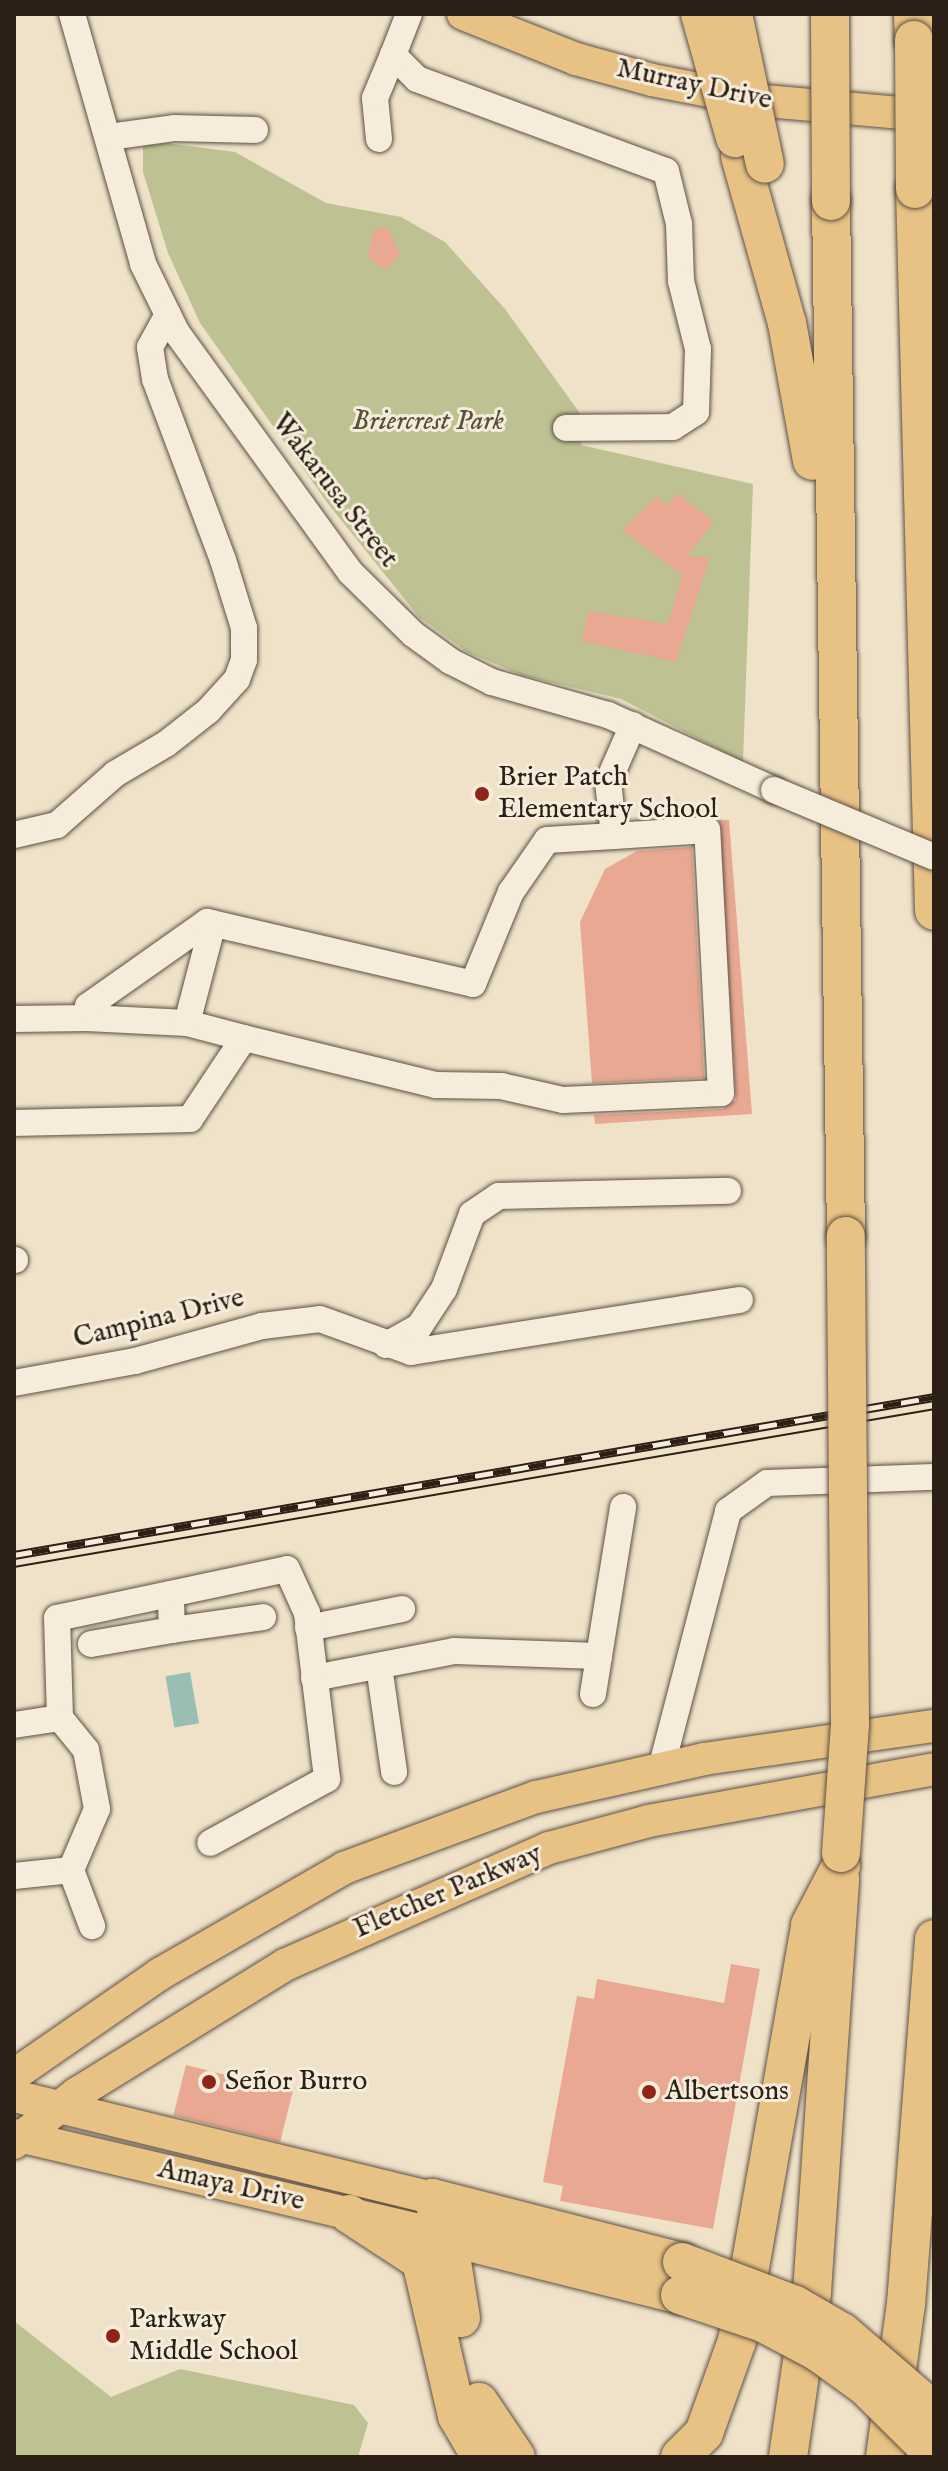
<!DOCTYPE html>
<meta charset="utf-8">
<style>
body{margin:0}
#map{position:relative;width:948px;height:2471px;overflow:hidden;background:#efe2c9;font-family:"IM FELL English",serif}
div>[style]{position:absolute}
.green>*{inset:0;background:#bec293}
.water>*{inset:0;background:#9abeb4;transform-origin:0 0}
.building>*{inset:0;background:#e8a892;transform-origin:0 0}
.roads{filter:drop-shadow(0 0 2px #5d5043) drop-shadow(0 0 2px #5d5043)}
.minor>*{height:26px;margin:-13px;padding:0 13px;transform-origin:13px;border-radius:13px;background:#f5ecdc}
.major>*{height:32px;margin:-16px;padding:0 16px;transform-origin:16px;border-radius:16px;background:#e8c184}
.highway>*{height:38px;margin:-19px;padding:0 19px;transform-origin:19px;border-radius:19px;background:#e8c184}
.tram>*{height:2px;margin:-1px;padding:0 1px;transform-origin:1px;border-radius:1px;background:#2c2016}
.rail>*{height:9px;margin-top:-4.5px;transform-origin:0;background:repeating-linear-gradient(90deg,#f5ecdc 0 18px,#2c2016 0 36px);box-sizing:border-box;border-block:2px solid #2c2016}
.bridges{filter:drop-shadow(0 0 2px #5d5043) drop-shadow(0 0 2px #5d5043)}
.minor-bridge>*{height:26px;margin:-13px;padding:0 13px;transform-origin:13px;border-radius:13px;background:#f5ecdc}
.highway-bridge>*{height:38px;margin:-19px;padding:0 19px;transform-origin:19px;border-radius:19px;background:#e8c184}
.dots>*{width:22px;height:22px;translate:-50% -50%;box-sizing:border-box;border:4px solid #f5ecdc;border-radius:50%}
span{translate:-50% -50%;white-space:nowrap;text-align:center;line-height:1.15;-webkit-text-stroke:6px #f5ecdc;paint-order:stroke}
.street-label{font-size:28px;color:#2c2016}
.park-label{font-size:28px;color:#58513c;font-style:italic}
.poi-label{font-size:28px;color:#2c2016}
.left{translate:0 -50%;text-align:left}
.frame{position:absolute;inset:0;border:16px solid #2c2016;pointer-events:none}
</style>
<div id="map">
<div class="green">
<i style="clip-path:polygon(166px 143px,235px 152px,326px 203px,401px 217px,445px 242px,505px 309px,584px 419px,581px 445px,753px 484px,743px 762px,621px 699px,521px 675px,467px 652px,419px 617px,329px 505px,200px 323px,168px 253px,143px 172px,143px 146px)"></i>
<i style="clip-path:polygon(14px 2321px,111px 2397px,180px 2369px,354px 2405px,368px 2423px,358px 2457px,14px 2457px)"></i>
</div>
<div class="water">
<i style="left:190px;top:1672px;width:52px;height:25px;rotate:80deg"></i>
</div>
<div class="building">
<i style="clip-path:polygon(388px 227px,400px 255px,385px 270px,368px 257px,374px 229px)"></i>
<i style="clip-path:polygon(677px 493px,714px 522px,687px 556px,710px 557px,676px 662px,581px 641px,589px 611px,668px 624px,682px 575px,622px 530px,656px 497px,668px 505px)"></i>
<i style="clip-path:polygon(719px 820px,729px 820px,752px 1114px,595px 1124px,594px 1115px,722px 1109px,736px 1100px)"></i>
<i style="clip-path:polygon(692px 847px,704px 1078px,592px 1083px,580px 922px,605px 869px,637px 851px)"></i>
<i style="clip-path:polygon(731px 1964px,760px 1969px,713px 2229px,560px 2201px,563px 2186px,543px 2182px,577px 1996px,594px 1999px,597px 1979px,724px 2003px)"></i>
<i style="left:186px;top:2065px;width:110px;height:52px;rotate:14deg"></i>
</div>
<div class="roads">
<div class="minor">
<i style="left:72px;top:14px;width:260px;rotate:74.1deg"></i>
<i style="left:143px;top:264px;width:77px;rotate:63.8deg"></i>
<i style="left:177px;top:333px;width:295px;rotate:54.1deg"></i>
<i style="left:350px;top:572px;width:88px;rotate:44.5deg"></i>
<i style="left:413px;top:634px;width:46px;rotate:36.1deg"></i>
<i style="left:450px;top:661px;width:47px;rotate:26.6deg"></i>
<i style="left:492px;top:682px;width:121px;rotate:15.9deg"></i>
<i style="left:608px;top:715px;width:182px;rotate:24.3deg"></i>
<i style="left:409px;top:14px;width:44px;rotate:111.3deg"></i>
<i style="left:393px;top:55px;width:34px;rotate:45deg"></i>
<i style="left:417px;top:79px;width:265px;rotate:20.3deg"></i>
<i style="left:666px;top:171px;width:55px;rotate:76.2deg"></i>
<i style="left:679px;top:224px;width:57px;rotate:88deg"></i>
<i style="left:681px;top:281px;width:70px;rotate:76deg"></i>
<i style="left:698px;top:349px;width:63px;rotate:91.8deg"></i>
<i style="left:696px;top:412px;width:27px;rotate:147deg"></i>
<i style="left:673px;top:427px;width:107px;rotate:179.5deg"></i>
<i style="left:109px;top:137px;width:67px;rotate:-7.8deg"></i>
<i style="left:175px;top:128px;width:80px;rotate:1.4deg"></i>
<i style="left:379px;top:139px;width:41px;rotate:-95.6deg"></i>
<i style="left:375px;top:98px;width:47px;rotate:-67.3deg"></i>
<i style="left:14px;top:835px;width:44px;rotate:-13.1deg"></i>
<i style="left:57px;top:825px;width:77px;rotate:-41.3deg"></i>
<i style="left:115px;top:774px;width:59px;rotate:-30.5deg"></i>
<i style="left:166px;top:744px;width:53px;rotate:-38.2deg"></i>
<i style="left:208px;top:711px;width:43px;rotate:-47.8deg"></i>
<i style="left:237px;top:679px;width:20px;rotate:-70deg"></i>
<i style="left:244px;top:660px;width:32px;rotate:-90deg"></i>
<i style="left:244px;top:628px;width:71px;rotate:-107.2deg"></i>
<i style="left:223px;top:560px;width:193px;rotate:-110.6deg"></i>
<i style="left:155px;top:379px;width:32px;rotate:-99deg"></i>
<i style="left:150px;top:347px;width:37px;rotate:-61deg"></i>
<i style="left:87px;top:1018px;width:100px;rotate:2.9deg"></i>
<i style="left:14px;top:1019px;width:73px;rotate:-0.8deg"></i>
<i style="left:87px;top:1018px;width:12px;rotate:-85deg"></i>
<i style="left:88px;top:1006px;width:146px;rotate:-35.2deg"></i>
<i style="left:207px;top:922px;width:273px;rotate:13.1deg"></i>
<i style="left:473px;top:984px;width:100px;rotate:-67.6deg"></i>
<i style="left:511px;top:892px;width:63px;rotate:-55.3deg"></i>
<i style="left:547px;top:840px;width:67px;rotate:-3.4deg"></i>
<i style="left:614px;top:836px;width:54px;rotate:-96.3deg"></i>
<i style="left:608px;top:782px;width:62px;rotate:-66.3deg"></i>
<i style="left:244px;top:1038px;width:198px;rotate:13.8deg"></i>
<i style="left:436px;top:1085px;width:65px;rotate:0.9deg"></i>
<i style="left:501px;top:1086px;width:64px;rotate:12.7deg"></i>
<i style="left:563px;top:1100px;width:158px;rotate:-2.5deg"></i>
<i style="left:721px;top:1093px;width:263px;rotate:-93deg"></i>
<i style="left:707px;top:830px;width:93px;rotate:176.3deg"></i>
<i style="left:14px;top:1123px;width:176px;rotate:-1.3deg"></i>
<i style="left:190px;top:1119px;width:97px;rotate:-56.3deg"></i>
<i style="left:244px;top:1038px;width:59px;rotate:-165.3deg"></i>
<i style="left:187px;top:1023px;width:103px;rotate:-75.4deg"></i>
<i style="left:14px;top:1260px;width:1px"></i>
<i style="left:386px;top:1345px;width:38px;rotate:-29deg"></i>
<i style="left:419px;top:1327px;width:45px;rotate:-56.7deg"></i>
<i style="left:444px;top:1289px;width:80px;rotate:-69.5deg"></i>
<i style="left:472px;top:1214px;width:32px;rotate:-34deg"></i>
<i style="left:499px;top:1196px;width:229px;rotate:-1.3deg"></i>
<i style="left:14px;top:1383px;width:123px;rotate:-10.3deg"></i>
<i style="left:135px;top:1361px;width:132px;rotate:-15.4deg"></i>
<i style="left:262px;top:1326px;width:58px;rotate:-6.9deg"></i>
<i style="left:320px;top:1319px;width:97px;rotate:19.9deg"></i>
<i style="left:411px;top:1352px;width:333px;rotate:-9deg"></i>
<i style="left:308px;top:1628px;width:96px;rotate:-11.4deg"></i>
<i style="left:172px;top:1630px;width:92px;rotate:-8.1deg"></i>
<i style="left:91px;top:1644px;width:82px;rotate:-9.8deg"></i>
<i style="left:172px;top:1630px;width:36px;rotate:-92deg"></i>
<i style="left:379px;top:1666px;width:107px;rotate:81.9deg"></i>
<i style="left:314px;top:1678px;width:143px;rotate:-10.9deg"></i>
<i style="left:454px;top:1651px;width:145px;rotate:2deg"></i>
<i style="left:599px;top:1656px;width:151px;rotate:-80.8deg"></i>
<i style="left:593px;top:1694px;width:38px;rotate:-81deg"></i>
<i style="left:60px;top:1718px;width:100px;rotate:-91.7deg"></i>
<i style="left:57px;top:1618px;width:235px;rotate:-12deg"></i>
<i style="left:287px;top:1569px;width:48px;rotate:65.6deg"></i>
<i style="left:307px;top:1613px;width:167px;rotate:83.1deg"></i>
<i style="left:327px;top:1779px;width:133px;rotate:151.3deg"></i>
<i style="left:14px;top:1725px;width:47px;rotate:-8.7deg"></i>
<i style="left:60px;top:1718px;width:41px;rotate:50.9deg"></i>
<i style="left:86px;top:1750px;width:60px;rotate:79.4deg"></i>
<i style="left:97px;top:1809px;width:66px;rotate:113.1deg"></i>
<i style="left:71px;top:1870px;width:57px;rotate:174deg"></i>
<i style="left:661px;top:1769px;width:267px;rotate:-75.4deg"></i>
<i style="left:728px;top:1511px;width:48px;rotate:-35.7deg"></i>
<i style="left:767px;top:1483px;width:167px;rotate:-2.1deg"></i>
<i style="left:71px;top:1870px;width:60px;rotate:69.4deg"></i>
</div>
<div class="major">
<i style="left:463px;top:14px;width:122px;rotate:21.7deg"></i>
<i style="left:576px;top:59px;width:79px;rotate:15.4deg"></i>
<i style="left:652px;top:80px;width:105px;rotate:11deg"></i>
<i style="left:755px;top:100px;width:180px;rotate:5.1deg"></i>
<i style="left:14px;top:2075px;width:178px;rotate:-34.7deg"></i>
<i style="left:160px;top:1974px;width:212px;rotate:-29.9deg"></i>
<i style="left:344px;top:1868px;width:205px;rotate:-20.3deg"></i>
<i style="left:536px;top:1797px;width:172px;rotate:-12.7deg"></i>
<i style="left:704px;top:1759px;width:232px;rotate:-8.2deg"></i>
<i style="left:14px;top:2096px;width:430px;rotate:13.7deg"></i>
<i style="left:14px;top:2135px;width:446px;rotate:13.2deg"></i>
<i style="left:14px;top:2143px;width:79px;rotate:-38.3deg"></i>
<i style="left:76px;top:2094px;width:246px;rotate:-31.7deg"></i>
<i style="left:285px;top:1965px;width:289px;rotate:-23.9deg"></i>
<i style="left:549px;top:1848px;width:104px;rotate:-15.1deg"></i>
<i style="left:649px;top:1821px;width:290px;rotate:-10.3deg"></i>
</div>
<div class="highway">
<i style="left:913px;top:14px;width:26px;rotate:88deg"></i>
<i style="left:740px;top:156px;width:173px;rotate:74.3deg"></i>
<i style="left:787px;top:323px;width:140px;rotate:79.7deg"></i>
<i style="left:915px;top:189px;width:722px;rotate:88.49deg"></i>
<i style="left:831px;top:201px;width:1035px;rotate:89.17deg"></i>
<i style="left:432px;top:2198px;width:42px;rotate:67.7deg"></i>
<i style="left:448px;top:2237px;width:82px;rotate:80.9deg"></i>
<i style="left:432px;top:2198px;width:258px;rotate:14.4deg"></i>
<i style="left:349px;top:2214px;width:86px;rotate:33.1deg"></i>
<i style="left:421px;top:2261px;width:159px;rotate:76.9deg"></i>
<i style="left:457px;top:2416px;width:48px;rotate:59.7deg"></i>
<i style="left:448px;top:2237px;width:239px;rotate:14deg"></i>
<i style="left:479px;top:2402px;width:66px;rotate:56.1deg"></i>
<i style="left:680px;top:2457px;width:34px;rotate:-45deg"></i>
<i style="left:704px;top:2433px;width:98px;rotate:-70.3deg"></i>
<i style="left:737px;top:2341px;width:422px;rotate:-80deg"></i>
<i style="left:810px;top:1925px;width:67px;rotate:-62.3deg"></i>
<i style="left:788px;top:2457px;width:167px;rotate:-81.7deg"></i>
<i style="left:812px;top:2292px;width:414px;rotate:-86.1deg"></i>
<i style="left:885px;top:2457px;width:154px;rotate:-82.2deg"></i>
<i style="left:906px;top:2304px;width:366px;rotate:-85.6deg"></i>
</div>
</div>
<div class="tram">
<i style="left:14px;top:1567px;width:933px;rotate:-9.74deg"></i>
</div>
<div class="rail">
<i style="left:14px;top:1555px;width:933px;rotate:-9.74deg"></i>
</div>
<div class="bridges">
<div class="minor-bridge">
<i style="left:774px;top:790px;width:173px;rotate:22.7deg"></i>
</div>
<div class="highway-bridge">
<i style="left:700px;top:14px;width:129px;rotate:74.2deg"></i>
<i style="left:733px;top:14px;width:153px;rotate:78deg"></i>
<i style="left:830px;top:14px;width:187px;rotate:89.7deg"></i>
<i style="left:914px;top:40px;width:149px;rotate:89.6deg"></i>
<i style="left:841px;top:1853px;width:130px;rotate:-86deg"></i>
<i style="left:850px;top:1723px;width:487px;rotate:-90.5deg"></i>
<i style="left:682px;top:2262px;width:121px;rotate:20.8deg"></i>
<i style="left:795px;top:2305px;width:54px;rotate:29.9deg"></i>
<i style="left:842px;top:2332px;width:121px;rotate:40.7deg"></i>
<i style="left:680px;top:2295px;width:88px;rotate:18.6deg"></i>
<i style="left:763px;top:2323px;width:62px;rotate:27.8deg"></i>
<i style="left:818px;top:2352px;width:58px;rotate:35.9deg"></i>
<i style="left:865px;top:2386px;width:97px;rotate:44.6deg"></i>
</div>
</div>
<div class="dots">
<i style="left:482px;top:794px;background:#8f2418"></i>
<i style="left:209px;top:2082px;background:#8f2418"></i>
<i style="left:649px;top:2092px;background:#8f2418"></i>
<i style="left:113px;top:2336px;background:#8f2418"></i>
</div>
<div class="street-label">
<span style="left:694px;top:85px;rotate:12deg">Murray Drive</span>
<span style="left:334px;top:491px;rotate:52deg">Wakarusa Street</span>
<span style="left:159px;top:1319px;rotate:-14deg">Campina Drive</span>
<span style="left:448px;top:1892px;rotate:-23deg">Fletcher Parkway</span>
<span style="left:231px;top:2186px;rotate:13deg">Amaya Drive</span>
</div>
<div class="park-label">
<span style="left:428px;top:422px">Briercrest Park</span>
</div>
<div class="poi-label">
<span class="left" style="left:498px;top:794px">Brier Patch<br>Elementary School</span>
<span class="left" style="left:225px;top:2082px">Señor Burro</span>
<span class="left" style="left:665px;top:2092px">Albertsons</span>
<span class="left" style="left:129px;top:2336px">Parkway<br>Middle School</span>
</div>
<div class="frame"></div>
</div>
